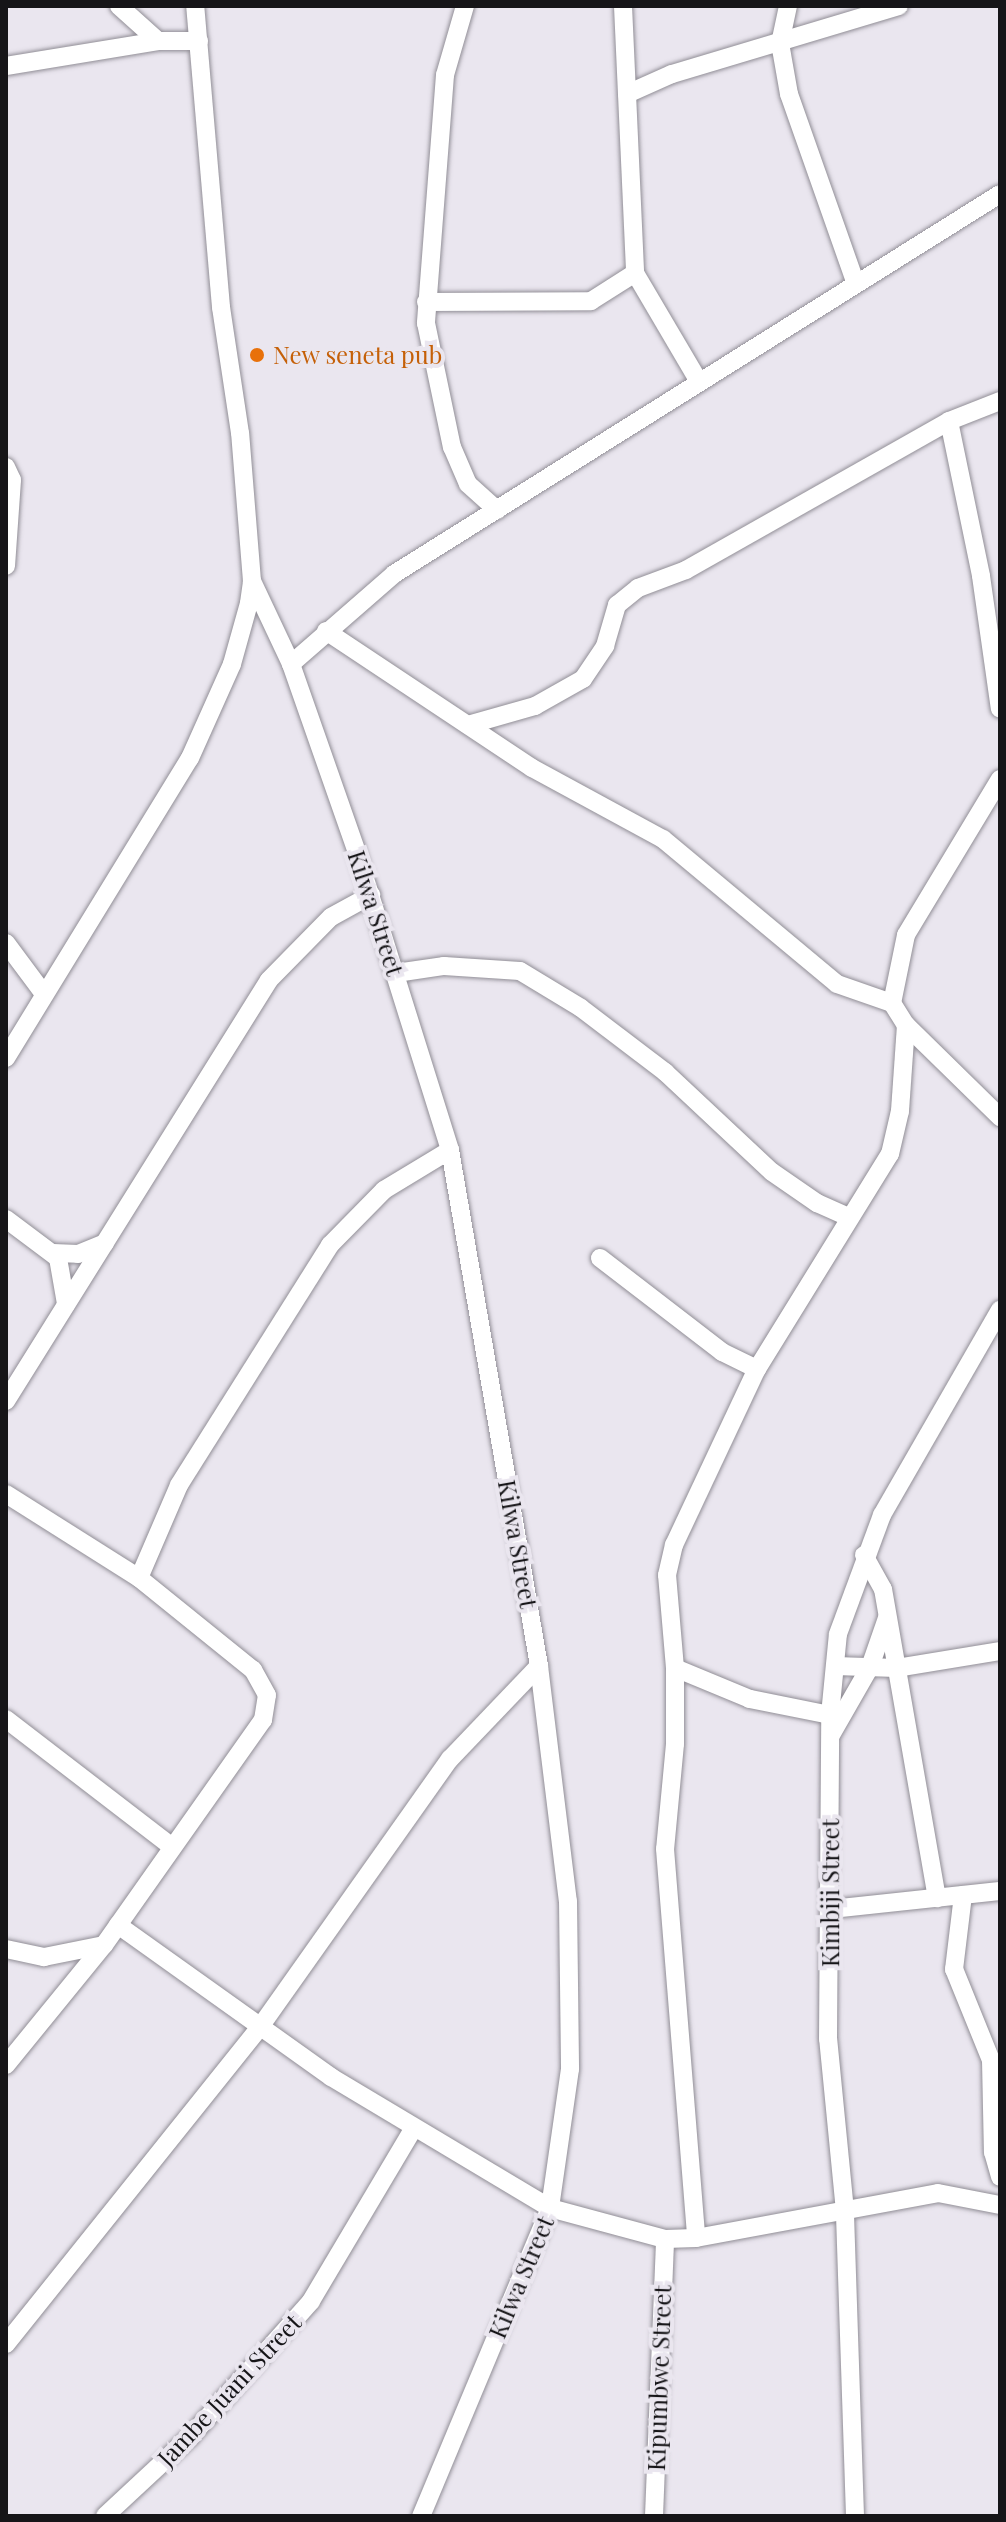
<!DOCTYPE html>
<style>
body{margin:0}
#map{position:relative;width:1006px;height:2522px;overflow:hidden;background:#eae6ef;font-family:"Playfair Display",serif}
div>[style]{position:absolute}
.roads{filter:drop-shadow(0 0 2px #918e96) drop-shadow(0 0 2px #918e96)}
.street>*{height:18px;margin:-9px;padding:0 9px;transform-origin:9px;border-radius:9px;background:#fff}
.dots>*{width:22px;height:22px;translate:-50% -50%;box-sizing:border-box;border:4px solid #eae6ef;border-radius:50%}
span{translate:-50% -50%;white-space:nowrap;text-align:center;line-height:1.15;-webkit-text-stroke:8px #eae6ef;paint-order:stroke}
.food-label{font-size:24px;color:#c56008}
.left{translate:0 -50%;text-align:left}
.street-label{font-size:24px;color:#161518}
.frame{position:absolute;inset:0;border:8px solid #161518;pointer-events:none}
</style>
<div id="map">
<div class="roads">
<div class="street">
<i style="left:119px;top:6px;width:52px;rotate:41.9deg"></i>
<i style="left:465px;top:6px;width:72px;rotate:106.2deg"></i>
<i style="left:445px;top:75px;width:249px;rotate:94.4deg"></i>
<i style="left:426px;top:323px;width:127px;rotate:78.2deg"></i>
<i style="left:452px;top:447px;width:40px;rotate:66.6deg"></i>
<i style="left:468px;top:484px;width:39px;rotate:42deg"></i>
<i style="left:623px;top:6px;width:267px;rotate:87.4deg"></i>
<i style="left:635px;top:273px;width:124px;rotate:59.5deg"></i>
<i style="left:788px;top:6px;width:38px;rotate:102deg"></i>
<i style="left:780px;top:43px;width:52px;rotate:80deg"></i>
<i style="left:789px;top:94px;width:201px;rotate:70.6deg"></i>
<i style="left:6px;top:66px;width:154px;rotate:-9.3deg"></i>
<i style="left:158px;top:41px;width:41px"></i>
<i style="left:627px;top:94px;width:49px;rotate:-24deg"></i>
<i style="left:672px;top:74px;width:237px;rotate:-16.7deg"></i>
<i style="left:426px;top:302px;width:165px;rotate:-0.3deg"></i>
<i style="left:591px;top:301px;width:52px;rotate:-32.5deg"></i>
<i style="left:949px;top:421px;width:158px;rotate:78.3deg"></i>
<i style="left:981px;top:576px;width:134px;rotate:81.9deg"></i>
<i style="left:6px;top:467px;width:14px;rotate:65deg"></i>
<i style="left:12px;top:480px;width:86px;rotate:94deg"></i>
<i style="left:252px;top:581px;width:92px;rotate:64.8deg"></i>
<i style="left:291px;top:664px;width:197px;rotate:70.7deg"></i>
<i style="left:356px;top:850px;width:314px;rotate:72.6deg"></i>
<i style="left:450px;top:1150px;width:524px;rotate:80.21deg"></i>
<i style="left:539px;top:1666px;width:237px;rotate:83deg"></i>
<i style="left:568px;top:1901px;width:168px;rotate:89.3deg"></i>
<i style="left:570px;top:2069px;width:140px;rotate:98.2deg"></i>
<i style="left:550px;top:2208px;width:334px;rotate:112.7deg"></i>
<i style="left:326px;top:631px;width:247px;rotate:33.6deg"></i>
<i style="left:532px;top:768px;width:149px;rotate:28.5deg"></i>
<i style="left:663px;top:839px;width:226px;rotate:39.8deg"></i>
<i style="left:837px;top:984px;width:58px;rotate:19.1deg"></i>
<i style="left:291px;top:664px;width:137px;rotate:-41.1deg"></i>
<i style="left:394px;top:574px;width:715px;rotate:-32.09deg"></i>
<i style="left:468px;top:725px;width:70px;rotate:-15.8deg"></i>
<i style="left:535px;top:706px;width:55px;rotate:-29.4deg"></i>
<i style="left:583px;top:679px;width:40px;rotate:-56deg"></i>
<i style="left:605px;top:646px;width:43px;rotate:-73.7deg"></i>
<i style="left:617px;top:605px;width:27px;rotate:-39deg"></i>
<i style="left:638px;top:588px;width:51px;rotate:-20.6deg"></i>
<i style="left:686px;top:570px;width:302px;rotate:-29.5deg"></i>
<i style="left:949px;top:421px;width:55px;rotate:-21.4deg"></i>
<i style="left:1000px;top:779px;width:182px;rotate:121.1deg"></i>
<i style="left:906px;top:935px;width:69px;rotate:101.6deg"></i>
<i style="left:892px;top:1003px;width:26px;rotate:58deg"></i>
<i style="left:906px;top:1025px;width:132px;rotate:44.4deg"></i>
<i style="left:6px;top:943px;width:64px;rotate:53.3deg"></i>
<i style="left:396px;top:973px;width:49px;rotate:-8.3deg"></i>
<i style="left:444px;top:966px;width:76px;rotate:3.8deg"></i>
<i style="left:520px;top:971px;width:71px;rotate:31.2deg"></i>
<i style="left:581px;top:1008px;width:106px;rotate:37.3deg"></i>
<i style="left:665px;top:1072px;width:146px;rotate:43.1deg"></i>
<i style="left:772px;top:1172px;width:55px;rotate:34.6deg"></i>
<i style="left:817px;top:1203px;width:35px;rotate:24deg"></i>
<i style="left:6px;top:1058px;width:352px;rotate:-58.5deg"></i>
<i style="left:190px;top:758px;width:103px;rotate:-65.9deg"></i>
<i style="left:232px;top:664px;width:63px;rotate:-74.4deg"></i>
<i style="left:249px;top:603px;width:22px;rotate:-82deg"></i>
<i style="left:252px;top:581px;width:148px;rotate:-94.6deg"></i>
<i style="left:240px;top:433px;width:127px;rotate:-98.6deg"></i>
<i style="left:221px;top:307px;width:302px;rotate:-94.9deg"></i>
<i style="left:6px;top:1219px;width:65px;rotate:36.9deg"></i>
<i style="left:58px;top:1258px;width:47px;rotate:80.1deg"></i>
<i style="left:53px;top:1253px;width:25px;rotate:2deg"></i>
<i style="left:78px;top:1254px;width:29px;rotate:-22deg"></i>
<i style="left:600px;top:1258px;width:154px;rotate:37.6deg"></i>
<i style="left:722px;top:1352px;width:39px;rotate:26deg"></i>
<i style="left:6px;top:1401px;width:496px;rotate:-58deg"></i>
<i style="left:269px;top:980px;width:88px;rotate:-45.5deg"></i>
<i style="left:331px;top:917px;width:46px;rotate:-28.8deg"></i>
<i style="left:6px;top:1494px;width:157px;rotate:32.3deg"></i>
<i style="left:864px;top:1555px;width:39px;rotate:61deg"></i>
<i style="left:883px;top:1589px;width:314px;rotate:80.1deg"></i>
<i style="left:835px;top:1666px;width:62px;rotate:1.8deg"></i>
<i style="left:897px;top:1668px;width:104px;rotate:-9.4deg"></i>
<i style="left:675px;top:1668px;width:76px;rotate:90deg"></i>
<i style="left:675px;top:1744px;width:105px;rotate:95.4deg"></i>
<i style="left:665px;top:1849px;width:390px;rotate:85.4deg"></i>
<i style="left:830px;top:1715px;width:82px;rotate:-168.7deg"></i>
<i style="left:750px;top:1699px;width:81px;rotate:-157.5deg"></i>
<i style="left:675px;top:1668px;width:93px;rotate:-94.9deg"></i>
<i style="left:667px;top:1575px;width:31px;rotate:-77deg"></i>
<i style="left:674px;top:1545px;width:195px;rotate:-64.8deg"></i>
<i style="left:757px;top:1369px;width:253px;rotate:-58.3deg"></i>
<i style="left:890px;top:1154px;width:44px;rotate:-76.9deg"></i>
<i style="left:900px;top:1111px;width:86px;rotate:-86deg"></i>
<i style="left:6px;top:1719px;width:208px;rotate:37.6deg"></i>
<i style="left:831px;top:1735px;width:78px;rotate:-60.2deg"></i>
<i style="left:870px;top:1667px;width:52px;rotate:-70.9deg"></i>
<i style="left:963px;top:1895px;width:75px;rotate:96.9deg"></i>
<i style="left:954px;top:1969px;width:98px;rotate:67.9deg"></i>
<i style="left:991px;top:2060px;width:92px;rotate:88.8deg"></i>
<i style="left:993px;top:2152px;width:26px;rotate:74deg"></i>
<i style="left:831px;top:1909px;width:170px;rotate:-6.1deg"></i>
<i style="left:118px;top:1925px;width:262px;rotate:35.5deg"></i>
<i style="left:331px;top:2077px;width:255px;rotate:30.9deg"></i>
<i style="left:550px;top:2208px;width:119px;rotate:15.1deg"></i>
<i style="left:665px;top:2239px;width:31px;rotate:-2deg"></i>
<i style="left:696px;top:2238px;width:246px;rotate:-10.5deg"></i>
<i style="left:938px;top:2193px;width:63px;rotate:11deg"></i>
<i style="left:6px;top:1949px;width:39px;rotate:12deg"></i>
<i style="left:44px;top:1957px;width:61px;rotate:-11.3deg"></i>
<i style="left:6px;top:2065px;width:155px;rotate:-50.8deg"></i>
<i style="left:104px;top:1945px;width:276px;rotate:-54.8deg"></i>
<i style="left:263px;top:1720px;width:25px;rotate:-81deg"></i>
<i style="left:267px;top:1695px;width:29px;rotate:-119deg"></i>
<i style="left:253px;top:1670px;width:146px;rotate:-141.1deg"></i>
<i style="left:139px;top:1578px;width:101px;rotate:-66.7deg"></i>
<i style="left:179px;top:1485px;width:284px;rotate:-57.8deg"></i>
<i style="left:330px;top:1245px;width:77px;rotate:-45.5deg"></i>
<i style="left:384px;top:1190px;width:77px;rotate:-31.2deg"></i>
<i style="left:6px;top:2344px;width:406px;rotate:-51.3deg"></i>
<i style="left:260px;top:2027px;width:329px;rotate:-54.7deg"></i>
<i style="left:450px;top:1759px;width:129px;rotate:-46.3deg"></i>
<i style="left:105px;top:2516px;width:116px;rotate:-42.9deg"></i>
<i style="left:190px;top:2437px;width:182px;rotate:-48.3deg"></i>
<i style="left:311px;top:2301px;width:200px;rotate:-59.3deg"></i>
<i style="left:654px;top:2516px;width:277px;rotate:-87.7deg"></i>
<i style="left:855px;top:2516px;width:305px;rotate:-91.9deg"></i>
<i style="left:845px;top:2211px;width:173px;rotate:-95.6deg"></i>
<i style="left:828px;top:2039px;width:324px;rotate:-89.6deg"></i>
<i style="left:830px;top:1715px;width:81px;rotate:-84.4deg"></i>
<i style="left:838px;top:1634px;width:127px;rotate:-69.7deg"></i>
<i style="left:882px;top:1515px;width:237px;rotate:-60.1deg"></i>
</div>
</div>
<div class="dots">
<i style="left:257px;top:355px;background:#e8710a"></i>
</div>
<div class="food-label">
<span class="left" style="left:273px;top:355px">New seneta pub</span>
</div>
<div class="street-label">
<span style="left:376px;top:913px;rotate:72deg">Kilwa Street</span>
<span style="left:518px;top:1544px;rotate:80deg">Kilwa Street</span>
<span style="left:830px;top:1893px;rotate:-90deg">Kimbiji Street</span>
<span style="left:521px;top:2277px;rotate:-67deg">Kilwa Street</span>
<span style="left:659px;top:2378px;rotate:-88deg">Kipumbwe Street</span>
<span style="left:229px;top:2390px;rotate:-47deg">Jambe Juani Street</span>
</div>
<div class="frame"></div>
</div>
